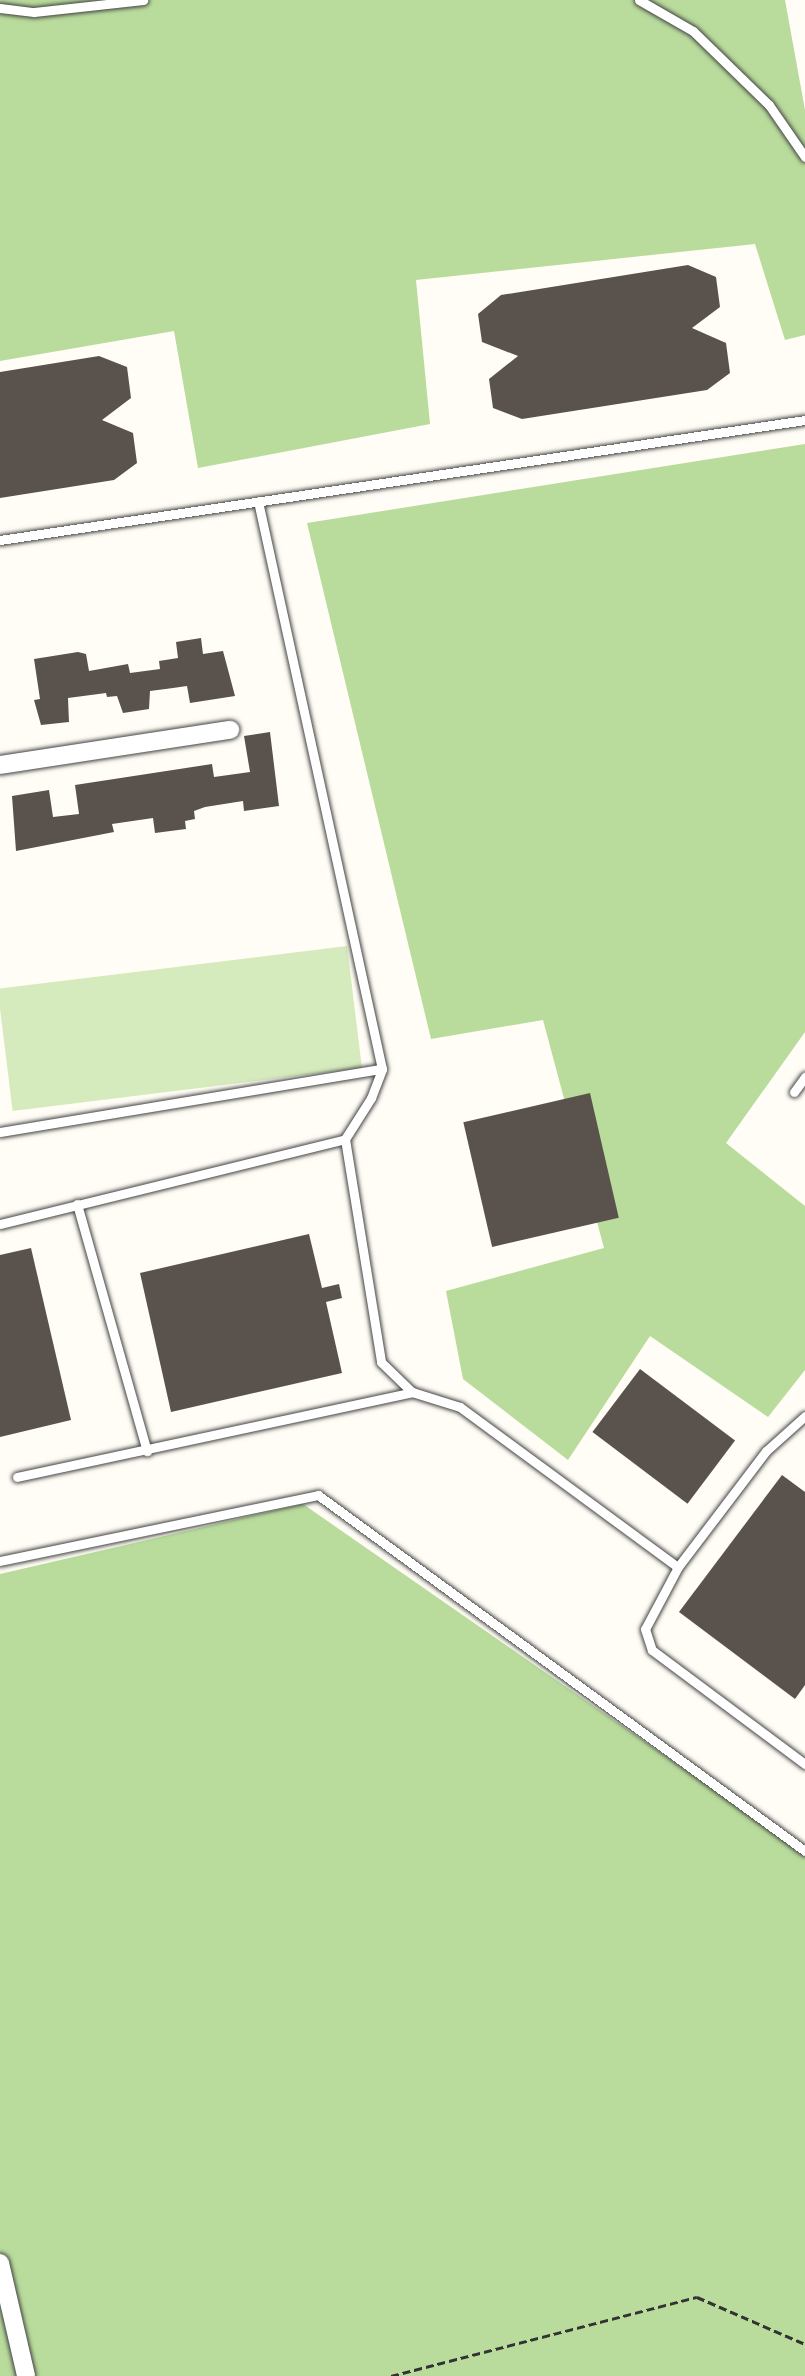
<!DOCTYPE html>
<style>
body{margin:0}
#map{position:relative;width:805px;height:2376px;overflow:hidden;background:#fffdf5;font-family:"Source Serif 4",serif}
div>[style]{position:absolute}
.green>*{inset:0;background:#d5ebbd;transform-origin:0 0}
.forest>*{inset:0;background:#b9dc9c}
.building>*{inset:0;background:#5a524d;transform-origin:0 0}
.path>*{height:3px;margin-top:-1.5px;transform-origin:0;background:repeating-linear-gradient(90deg,#333 0 8px,transparent 0 12px)}
.roads{filter:drop-shadow(0 0 2px #444) drop-shadow(0 0 2px #444)}
.service>*{height:9px;margin:-4.5px;padding:0 4.5px;transform-origin:4.5px;border-radius:4.5px;background:#fff}
.minor>*{height:18px;margin:-9px;padding:0 9px;transform-origin:9px;border-radius:9px;background:#fff}
span{translate:-50% -50%;white-space:nowrap;text-align:center;line-height:1.15;-webkit-text-stroke:8px #fff;paint-order:stroke}
</style>
<div id="map">
<div class="green">
<i style="left:347px;top:946px;width:123px;height:352px;rotate:83deg"></i>
</div>
<div class="forest">
<i style="clip-path:polygon(0 0,785px 0,805px 110px,805px 335px,785px 340px,755px 244px,416px 280px,430px 424px,198px 468px,174px 331px,0 361px)"></i>
<i style="clip-path:polygon(805px 444px,805px 1032px,726px 1143px,805px 1206px,805px 1370px,768px 1417px,650px 1336px,568px 1460px,463px 1379px,446px 1291px,604px 1248px,543px 1020px,431px 1039px,307px 523px)"></i>
<i style="clip-path:polygon(303px 1504px,805px 1853px,805px 2376px,0 2376px,0 1574px)"></i>
</div>
<div class="building">
<i style="clip-path:polygon(688px 265px,716px 277px,720px 307px,692px 328px,726px 343px,730px 373px,707px 390px,522px 419px,493px 408px,489px 379px,518px 356px,482px 342px,478px 314px,501px 295px)"></i>
<i style="clip-path:polygon(99px 356px,127px 367px,131px 398px,102px 420px,133px 433px,137px 463px,114px 480px,0 498px,0 372px)"></i>
<i style="clip-path:polygon(201px 638px,203px 654px,223px 651px,235px 696px,190px 703px,187px 686px,173px 688px,150px 691px,149px 709px,123px 713px,117px 696px,107px 697px,106px 693px,68px 698px,69px 722px,41px 725px,34px 700px,40px 699px,34px 659px,78px 652px,86px 654px,89px 671px,128px 664px,130px 673px,160px 669px,159px 661px,178px 658px,176px 642px)"></i>
<i style="clip-path:polygon(270px 732px,279px 806px,244px 811px,243px 801px,205px 807px,194px 811px,195px 819px,185px 821px,186px 829px,155px 833px,153px 818px,112px 824px,114px 832px,16px 851px,12px 796px,49px 790px,53px 817px,79px 814px,75px 785px,212px 764px,214px 777px,250px 772px,244px 736px)"></i>
<i style="left:590px;top:1093px;width:128px;height:130px;rotate:77deg"></i>
<i style="clip-path:polygon(309px 1234px,322px 1288px,339px 1284px,342px 1298px,326px 1302px,342px 1373px,171px 1412px,140px 1273px)"></i>
<i style="clip-path:polygon(31px 1248px,71px 1420px,0 1437px,0 1255px)"></i>
<i style="left:640px;top:1369px;width:119px;height:79px;rotate:37deg"></i>
<i style="clip-path:polygon(782px 1475px,805px 1492px,805px 1685px,795px 1699px,679px 1612px)"></i>
</div>
<div class="path">
<i style="left:391px;top:2376px;width:316px;rotate:-14.5deg"></i>
<i style="left:697px;top:2297px;width:118px;rotate:23.5deg"></i>
</div>
<div class="roads">
<div class="service">
<i style="left:639px;top:0;width:62px;rotate:29.9deg"></i>
<i style="left:693px;top:31px;width:106px;rotate:44.2deg"></i>
<i style="left:769px;top:105px;width:63px;rotate:55.3deg"></i>
<i style="left:0;top:8px;width:34px;rotate:7deg"></i>
<i style="left:34px;top:12px;width:110px;rotate:-6.3deg"></i>
<i style="left:0;top:540px;width:814px;rotate:-8.48deg"></i>
<i style="left:794px;top:1092px;width:19px;rotate:-54deg"></i>
<i style="left:0;top:1132px;width:387px;rotate:-9.4deg"></i>
<i style="left:345px;top:1139px;width:226px;rotate:80.8deg"></i>
<i style="left:381px;top:1362px;width:43px;rotate:44.1deg"></i>
<i style="left:412px;top:1392px;width:50px;rotate:17.4deg"></i>
<i style="left:460px;top:1407px;width:270px;rotate:36.3deg"></i>
<i style="left:77px;top:1204px;width:257px;rotate:74.2deg"></i>
<i style="left:0;top:1224px;width:355px;rotate:-13.8deg"></i>
<i style="left:345px;top:1139px;width:49px;rotate:-57.6deg"></i>
<i style="left:371px;top:1098px;width:31px;rotate:-69deg"></i>
<i style="left:382px;top:1069px;width:581px;rotate:-102.32deg"></i>
<i style="left:805px;top:1416px;width:52px;rotate:138.1deg"></i>
<i style="left:766px;top:1451px;width:146px;rotate:127.2deg"></i>
<i style="left:678px;top:1567px;width:70px;rotate:118deg"></i>
<i style="left:645px;top:1629px;width:22px;rotate:72deg"></i>
<i style="left:652px;top:1650px;width:191px;rotate:36.7deg"></i>
<i style="left:17px;top:1477px;width:404px;rotate:-12.1deg"></i>
<i style="left:0;top:1561px;width:325px;rotate:-11.7deg"></i>
<i style="left:318px;top:1495px;width:603px;rotate:36.17deg"></i>
</div>
<div class="minor">
<i style="left:0;top:765px;width:233px;rotate:-8.7deg"></i>
<i style="left:0;top:2263px;width:116px;rotate:77deg"></i>
</div>
</div>
</div>
